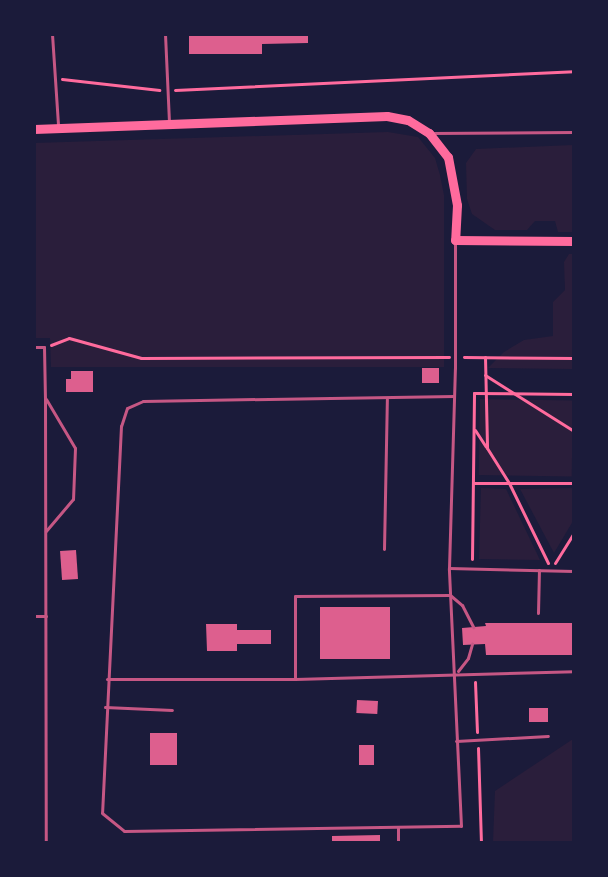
<!DOCTYPE html>
<style>
body{margin:0}
#map{position:relative;width:608px;height:877px;overflow:hidden;background:#1b1b3a;font-family:"Libre Baskerville",serif}
div>[style]{position:absolute}
.green>*{inset:0;background:#2a1e3b;transform-origin:0 0}
.building>*{inset:0;background:#dd5f8e;transform-origin:0 0}
.path>*{height:3px;margin:-1.5px;padding:0 1.5px;transform-origin:1.5px;border-radius:1.5px;background:#ff6b9d}
.service>*{height:3px;margin:-1.5px;padding:0 1.5px;transform-origin:1.5px;border-radius:1.5px;background:#c65784}
.secondary>*{height:9px;margin:-4.5px;padding:0 4.5px;transform-origin:4.5px;border-radius:4.5px;background:#ff6b9d}
span{translate:-50% -50%;white-space:nowrap;text-align:center;line-height:1.15;-webkit-text-stroke:4.5px #1b1b3a;paint-order:stroke}
.frame{position:absolute;inset:0;border:36px solid #1b1b3a;pointer-events:none}
</style>
<div id="map">
<div class="green">
<i style="clip-path:polygon(388px 132px,418px 137px,435px 158px,440px 175px,444px 195px,444px 367px,51px 367px,50px 338px,35px 338px,34px 143px)"></i>
<i style="clip-path:polygon(573px 145px,573px 232px,558px 232px,555px 221px,535px 221px,527px 230px,495px 230px,472px 214px,467px 199px,466px 163px,476px 149px)"></i>
<i style="clip-path:polygon(569px 254px,573px 254px,573px 369px,488px 368px,504px 352px,524px 340px,553px 336px,553px 302px,565px 290px,564px 262px)"></i>
<i style="left:480px;top:399px;width:93px;height:76px;rotate:1deg"></i>
<i style="clip-path:polygon(481px 488px,506px 489px,540px 560px,479px 559px)"></i>
<i style="clip-path:polygon(573px 488px,573px 521px,554px 553px,520px 489px)"></i>
<i style="clip-path:polygon(573px 739px,573px 842px,493px 842px,495px 791px)"></i>
</div>
<div class="building">
<i style="clip-path:polygon(189px 34px,308px 34px,308px 43px,262px 44px,262px 54px,189px 54px)"></i>
<i style="left:422px;top:368px;width:17px;height:15px"></i>
<i style="clip-path:polygon(71px 371px,93px 371px,93px 392px,66px 392px,66px 379px,71px 379px)"></i>
<i style="left:76px;top:550px;width:29px;height:16px;rotate:86deg"></i>
<i style="left:320px;top:607px;width:70px;height:52px"></i>
<i style="clip-path:polygon(485px 623px,574px 623px,574px 655px,486px 655px,485px 644px,463px 645px,462px 628px,486px 626px)"></i>
<i style="clip-path:polygon(206px 624px,237px 624px,237px 630px,271px 630px,271px 644px,237px 644px,237px 651px,207px 651px)"></i>
<i style="left:357px;top:700px;width:21px;height:13px;rotate:3deg"></i>
<i style="left:529px;top:708px;width:19px;height:14px"></i>
<i style="left:150px;top:733px;width:27px;height:32px"></i>
<i style="left:359px;top:745px;width:15px;height:20px"></i>
<i style="clip-path:polygon(380px 835px,380px 842px,332px 842px,332px 836px)"></i>
</div>
<div class="path">
<i style="left:62px;top:79px;width:98px;rotate:6.5deg"></i>
<i style="left:175px;top:90px;width:399px;rotate:-2.7deg"></i>
<i style="left:51px;top:345px;width:19px;rotate:-21deg"></i>
<i style="left:69px;top:338px;width:75px;rotate:15.5deg"></i>
<i style="left:141px;top:358px;width:308px;rotate:-0.2deg"></i>
<i style="left:464px;top:357px;width:110px;rotate:0.5deg"></i>
<i style="left:485px;top:357px;width:91px;rotate:88.7deg"></i>
<i style="left:487px;top:448px;width:41px;rotate:57.8deg"></i>
<i style="left:509px;top:483px;width:89px;rotate:64deg"></i>
<i style="left:485px;top:375px;width:105px;rotate:32.2deg"></i>
<i style="left:475px;top:430px;width:20px;rotate:57deg"></i>
<i style="left:474px;top:483px;width:100px"></i>
<i style="left:472px;top:559px;width:166px;rotate:-89.3deg"></i>
<i style="left:474px;top:393px;width:100px;rotate:0.6deg"></i>
<i style="left:555px;top:563px;width:36px;rotate:-58deg"></i>
<i style="left:475px;top:682px;width:50px;rotate:87.7deg"></i>
<i style="left:478px;top:748px;width:94px;rotate:88.2deg"></i>
</div>
<div class="service">
<i style="left:52px;top:34px;width:91px;rotate:86.2deg"></i>
<i style="left:165px;top:34px;width:89px;rotate:87.4deg"></i>
<i style="left:431px;top:133px;width:143px;rotate:-0.4deg"></i>
<i style="left:34px;top:347px;width:10px"></i>
<i style="left:44px;top:347px;width:51px;rotate:88.9deg"></i>
<i style="left:45px;top:398px;width:444px;rotate:89.9deg"></i>
<i style="left:454px;top:396px;width:311px;rotate:179.1deg"></i>
<i style="left:143px;top:401px;width:17px;rotate:156deg"></i>
<i style="left:127px;top:408px;width:19px;rotate:108deg"></i>
<i style="left:121px;top:426px;width:387px;rotate:92.8deg"></i>
<i style="left:102px;top:813px;width:28px;rotate:39deg"></i>
<i style="left:124px;top:831px;width:337px;rotate:-0.9deg"></i>
<i style="left:461px;top:826px;width:258px;rotate:-92.7deg"></i>
<i style="left:449px;top:568px;width:200px;rotate:-88.3deg"></i>
<i style="left:455px;top:368px;width:126px;rotate:-90deg"></i>
<i style="left:46px;top:399px;width:57px;rotate:59.4deg"></i>
<i style="left:75px;top:448px;width:51px;rotate:92.2deg"></i>
<i style="left:73px;top:499px;width:42px;rotate:130.2deg"></i>
<i style="left:384px;top:549px;width:150px;rotate:-88.9deg"></i>
<i style="left:449px;top:568px;width:125px;rotate:1.4deg"></i>
<i style="left:538px;top:613px;width:43px;rotate:-88.7deg"></i>
<i style="left:34px;top:616px;width:12px"></i>
<i style="left:458px;top:671px;width:16px;rotate:-52deg"></i>
<i style="left:468px;top:658px;width:15px;rotate:-74deg"></i>
<i style="left:107px;top:679px;width:188px"></i>
<i style="left:295px;top:679px;width:279px;rotate:-1.6deg"></i>
<i style="left:295px;top:679px;width:83px;rotate:-90deg"></i>
<i style="left:295px;top:596px;width:155px;rotate:-0.4deg"></i>
<i style="left:450px;top:595px;width:16px;rotate:40deg"></i>
<i style="left:462px;top:605px;width:25px;rotate:63deg"></i>
<i style="left:105px;top:707px;width:67px;rotate:2.6deg"></i>
<i style="left:456px;top:741px;width:92px;rotate:-3.1deg"></i>
<i style="left:398px;top:827px;width:15px;rotate:90deg"></i>
</div>
<div class="secondary">
<i style="left:34px;top:129px;width:353px;rotate:-2.1deg"></i>
<i style="left:387px;top:116px;width:21px;rotate:11deg"></i>
<i style="left:408px;top:120px;width:25px;rotate:32deg"></i>
<i style="left:429px;top:133px;width:31px;rotate:52deg"></i>
<i style="left:448px;top:157px;width:49px;rotate:79.4deg"></i>
<i style="left:457px;top:205px;width:35px;rotate:93deg"></i>
<i style="left:455px;top:240px;width:119px;rotate:0.5deg"></i>
</div>
<div class="frame"></div>
</div>
